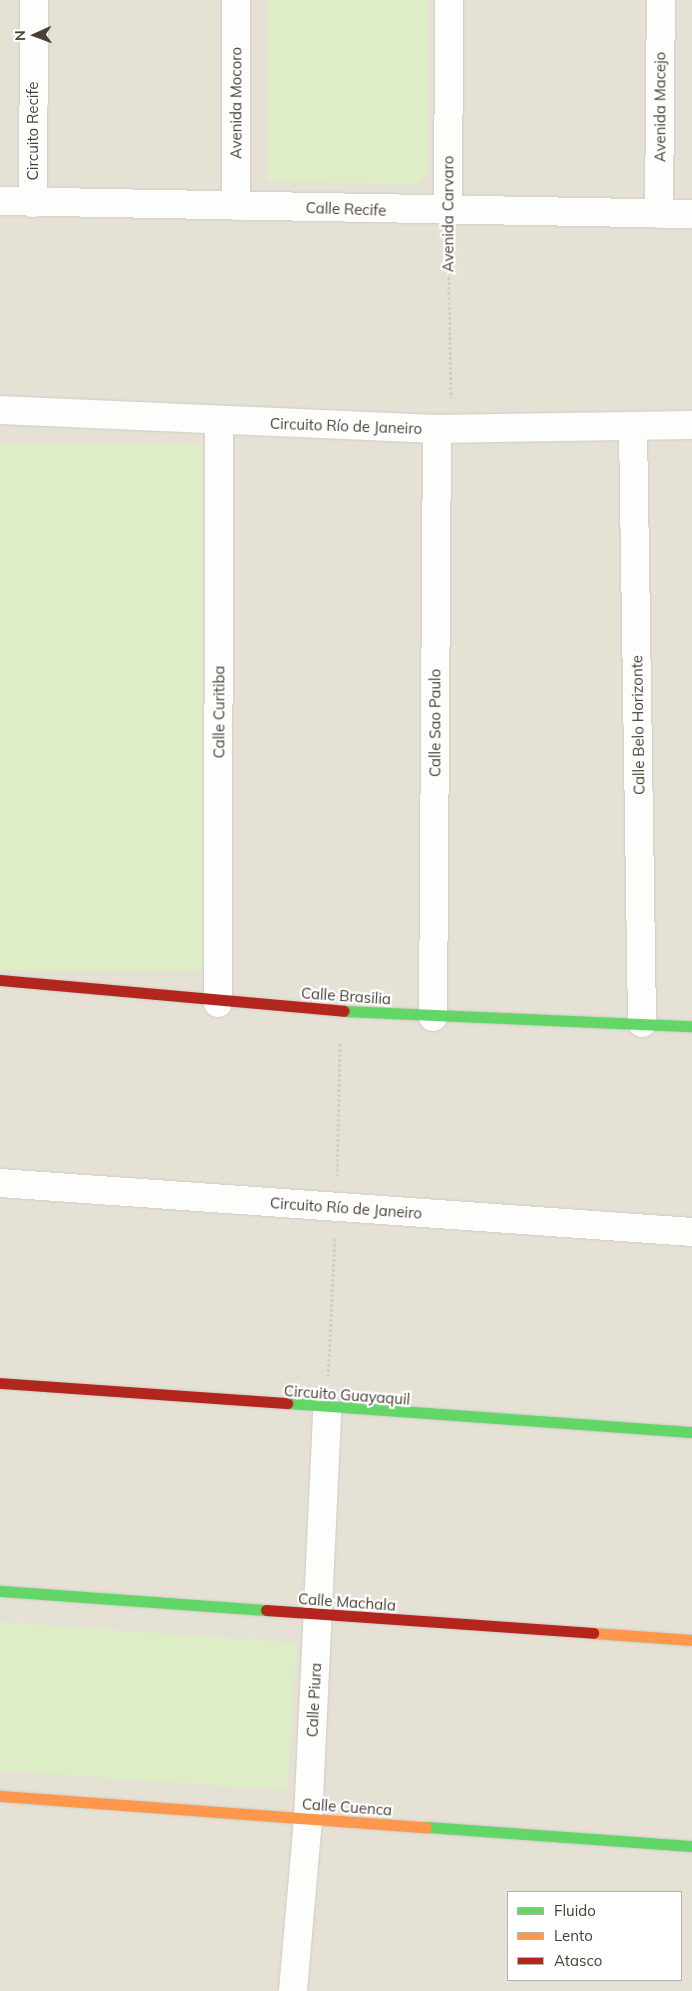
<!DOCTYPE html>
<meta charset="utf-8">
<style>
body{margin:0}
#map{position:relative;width:692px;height:1991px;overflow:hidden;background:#f0efe8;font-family:Mulish,sans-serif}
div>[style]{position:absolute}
.residential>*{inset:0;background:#e5e1d5}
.green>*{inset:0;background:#ddedc6;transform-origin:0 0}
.path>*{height:3px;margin-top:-1.5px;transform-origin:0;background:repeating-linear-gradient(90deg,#d1cec9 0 2.5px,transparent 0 5px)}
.roads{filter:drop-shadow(0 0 1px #ceccc6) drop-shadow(0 0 1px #ceccc6)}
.street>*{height:28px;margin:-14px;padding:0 14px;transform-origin:14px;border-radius:14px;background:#fdfdfc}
.fast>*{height:11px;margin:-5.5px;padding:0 5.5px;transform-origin:5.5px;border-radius:5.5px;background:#63d668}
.slow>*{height:11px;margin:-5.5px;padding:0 5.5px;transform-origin:5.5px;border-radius:5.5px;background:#ff974d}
.jam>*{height:11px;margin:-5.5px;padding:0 5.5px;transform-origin:5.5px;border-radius:5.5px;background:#b3261e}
span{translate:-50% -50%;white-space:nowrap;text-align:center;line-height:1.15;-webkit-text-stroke:4.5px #fff;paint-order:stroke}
.street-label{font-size:15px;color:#474034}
.legend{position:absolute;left:507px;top:1891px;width:175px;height:90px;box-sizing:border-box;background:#fff;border:1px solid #b5b3ae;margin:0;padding:6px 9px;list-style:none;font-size:15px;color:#474034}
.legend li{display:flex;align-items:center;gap:10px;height:25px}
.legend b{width:25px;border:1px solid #b5b3ae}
.north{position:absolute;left:10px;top:10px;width:50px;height:50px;-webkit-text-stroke:4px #fff;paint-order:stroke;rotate:268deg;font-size:14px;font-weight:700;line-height:20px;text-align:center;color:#474034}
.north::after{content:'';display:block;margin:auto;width:18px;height:22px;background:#474034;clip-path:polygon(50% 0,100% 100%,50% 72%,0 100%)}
</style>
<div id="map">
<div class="residential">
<i style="clip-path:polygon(evenodd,0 0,692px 0,692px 1991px,0 1991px,0 0,508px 1892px,681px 1892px,681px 1980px,508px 1980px,508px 1892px)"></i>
</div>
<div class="green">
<i style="clip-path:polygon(267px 0,428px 0,428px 172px,414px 185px,267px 181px)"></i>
<i style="left:202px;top:444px;width:526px;height:202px;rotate:90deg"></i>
<i style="left:0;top:1622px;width:298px;height:148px;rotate:4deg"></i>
</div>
<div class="path">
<i style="left:448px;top:242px;width:156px;rotate:88.9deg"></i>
<i style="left:337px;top:1176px;width:134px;rotate:-88.7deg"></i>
<i style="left:328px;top:1376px;width:139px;rotate:-87.1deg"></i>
</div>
<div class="roads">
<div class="street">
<i style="left:236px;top:0;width:206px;rotate:90deg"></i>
<i style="left:0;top:201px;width:692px;rotate:1.08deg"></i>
<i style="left:33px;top:203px;width:203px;rotate:-89.7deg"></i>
<i style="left:448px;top:212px;width:212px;rotate:-89.7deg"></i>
<i style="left:659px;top:214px;width:214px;rotate:-89.5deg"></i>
<i style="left:0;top:410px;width:437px;rotate:2.5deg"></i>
<i style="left:437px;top:429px;width:255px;rotate:-0.9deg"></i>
<i style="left:633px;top:427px;width:596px;rotate:89.13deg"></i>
<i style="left:218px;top:1003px;width:582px;rotate:-89.9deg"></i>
<i style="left:433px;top:1017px;width:588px;rotate:-89.61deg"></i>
<i style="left:0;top:1183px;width:694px;rotate:4.05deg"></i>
<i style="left:293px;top:1991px;width:173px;rotate:-85deg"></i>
<i style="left:308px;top:1819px;width:410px;rotate:-87.3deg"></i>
</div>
<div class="fast">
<i style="left:344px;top:1011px;width:348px;rotate:2.5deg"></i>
<i style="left:287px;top:1403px;width:406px;rotate:4.1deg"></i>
<i style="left:0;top:1591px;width:267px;rotate:4.1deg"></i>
<i style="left:426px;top:1827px;width:267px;rotate:4.1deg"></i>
</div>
<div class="slow">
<i style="left:593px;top:1633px;width:99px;rotate:4deg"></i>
<i style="left:0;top:1796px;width:427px;rotate:4.2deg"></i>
</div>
<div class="jam">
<i style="left:0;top:980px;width:345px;rotate:5.1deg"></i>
<i style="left:0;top:1383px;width:288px;rotate:4deg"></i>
<i style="left:266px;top:1610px;width:328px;rotate:4deg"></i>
</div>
</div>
<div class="street-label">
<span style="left:236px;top:103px;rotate:-90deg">Avenida Mocoro</span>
<span style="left:660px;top:107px;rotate:-90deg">Avenida Macejo</span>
<span style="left:33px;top:131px;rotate:-90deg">Circuito Recife</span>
<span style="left:346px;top:209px;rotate:2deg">Calle Recife</span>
<span style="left:448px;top:214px;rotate:-90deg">Avenida Carvaro</span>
<span style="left:346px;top:426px;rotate:2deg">Circuito Río de Janeiro</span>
<span style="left:219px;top:712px;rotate:-90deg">Calle Curitiba</span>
<span style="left:435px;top:723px;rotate:-90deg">Calle Sao Paulo</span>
<span style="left:638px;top:725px;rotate:-91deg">Calle Belo Horizonte</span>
<span style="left:346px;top:996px;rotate:4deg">Calle Brasilia</span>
<span style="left:346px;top:1208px;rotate:4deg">Circuito Río de Janeiro</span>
<span style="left:347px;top:1395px;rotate:4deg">Circuito Guayaquil</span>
<span style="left:347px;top:1602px;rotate:4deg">Calle Machala</span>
<span style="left:314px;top:1700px;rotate:-87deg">Calle Piura</span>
<span style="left:347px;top:1807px;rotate:4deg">Calle Cuenca</span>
</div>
<ul class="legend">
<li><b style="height:6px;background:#63d668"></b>Fluido</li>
<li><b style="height:6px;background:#ff974d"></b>Lento</li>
<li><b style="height:6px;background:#b3261e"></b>Atasco</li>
</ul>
<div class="north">N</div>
</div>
